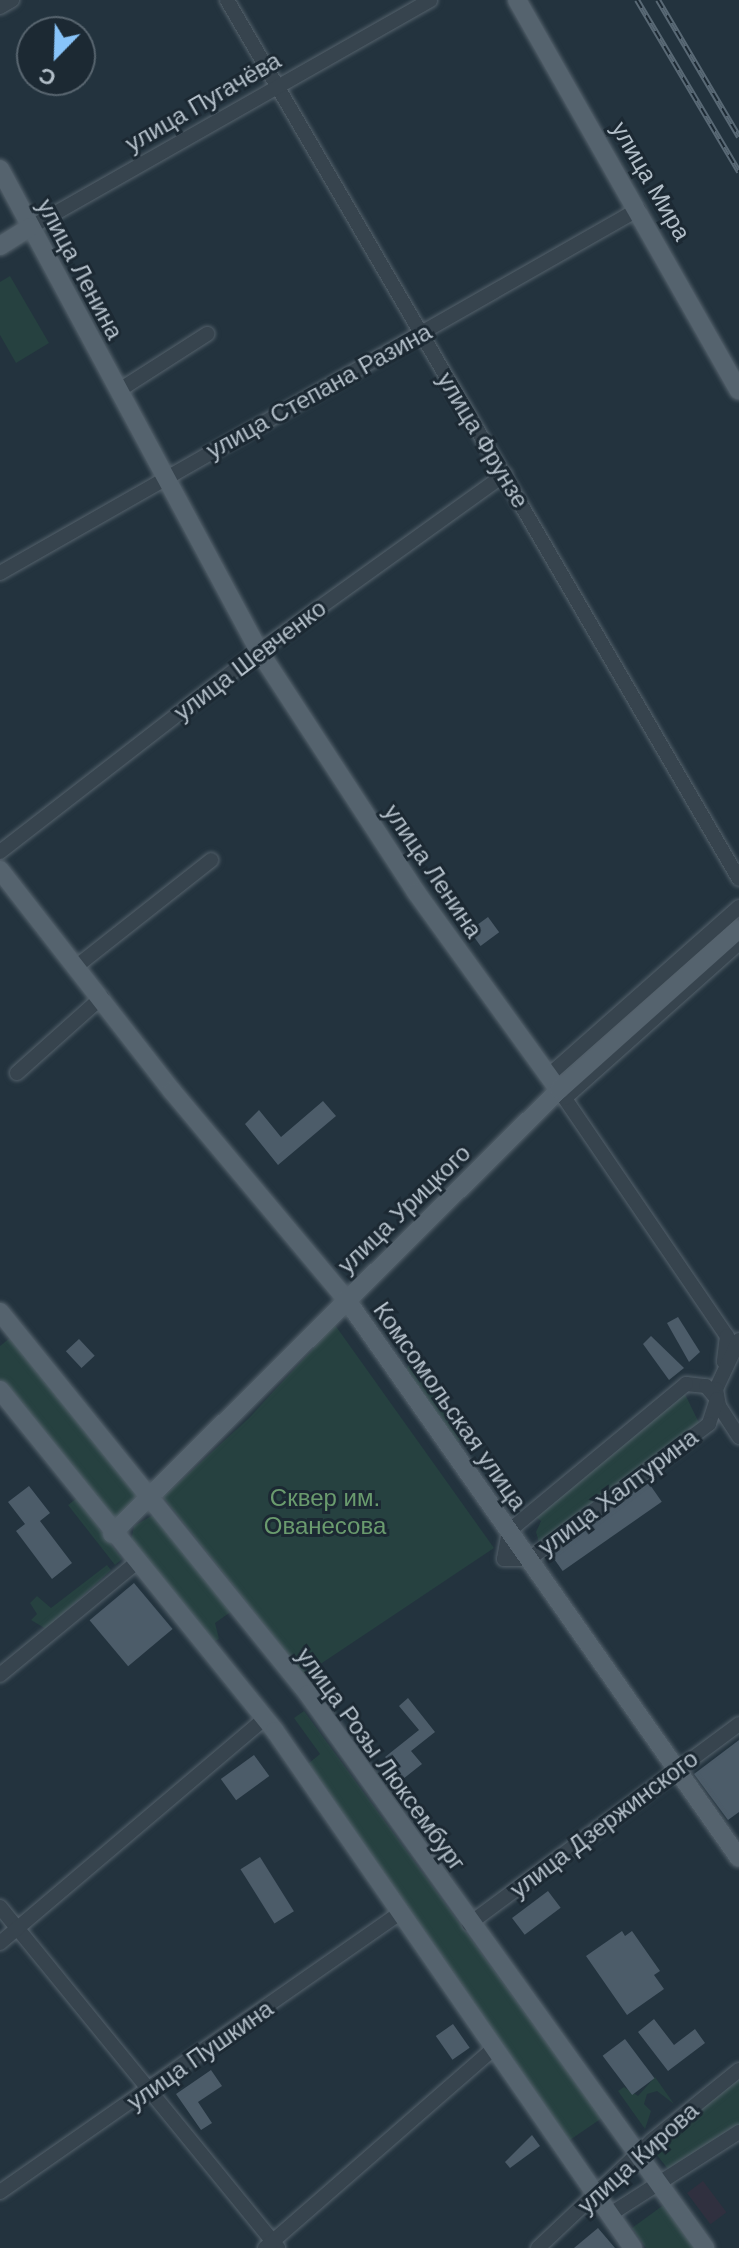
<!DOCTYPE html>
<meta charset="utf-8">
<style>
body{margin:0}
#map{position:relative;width:739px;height:2248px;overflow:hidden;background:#23333e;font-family:Arial,sans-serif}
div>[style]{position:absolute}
.medical>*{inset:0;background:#30303f;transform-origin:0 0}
.green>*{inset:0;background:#264140}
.building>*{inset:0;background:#4c5c69;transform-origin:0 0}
.roads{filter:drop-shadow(0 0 2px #55626c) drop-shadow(0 0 2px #55626c)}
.minor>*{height:14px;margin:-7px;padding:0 7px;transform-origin:7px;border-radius:7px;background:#37444e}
.major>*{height:18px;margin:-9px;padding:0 9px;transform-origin:9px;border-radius:9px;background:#55636e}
.rail>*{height:6px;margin-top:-3px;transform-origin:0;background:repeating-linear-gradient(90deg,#1c2933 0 9px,#596975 0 18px);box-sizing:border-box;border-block:2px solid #596975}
span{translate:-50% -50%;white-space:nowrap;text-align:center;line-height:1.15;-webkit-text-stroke:6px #1c2933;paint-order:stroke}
.street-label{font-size:24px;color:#b3bfc9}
.park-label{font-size:24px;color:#6a9b6e}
.north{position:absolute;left:16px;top:16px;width:80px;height:80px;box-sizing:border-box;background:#1c2933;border:2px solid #58656f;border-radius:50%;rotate:203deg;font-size:22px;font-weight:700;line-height:32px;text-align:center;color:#b3bfc9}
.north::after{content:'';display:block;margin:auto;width:28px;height:36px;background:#88c4fa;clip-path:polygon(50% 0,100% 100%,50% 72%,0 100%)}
</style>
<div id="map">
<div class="medical">
<i style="left:703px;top:2181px;width:39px;height:20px;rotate:53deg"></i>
</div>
<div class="green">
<i style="clip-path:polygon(10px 276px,49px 343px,16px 363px,0 335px,0 282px)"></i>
<i style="clip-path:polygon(335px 1325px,494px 1548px,304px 1675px,163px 1497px,249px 1418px)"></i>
<i style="clip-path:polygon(10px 1338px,139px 1496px,114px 1521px,0 1380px,0 1346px)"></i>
<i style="clip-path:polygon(408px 1366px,417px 1367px,468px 1435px,453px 1445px,405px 1371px)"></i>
<i style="clip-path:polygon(684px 1392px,700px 1425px,540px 1546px,536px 1532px,541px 1521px,535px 1516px)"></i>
<i style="clip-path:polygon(77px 1498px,122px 1559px,115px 1565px,68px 1505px)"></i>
<i style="clip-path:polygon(153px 1515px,232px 1611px,215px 1623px,219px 1639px,211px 1643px,131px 1542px,134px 1526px)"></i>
<i style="clip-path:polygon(107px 1565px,111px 1570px,46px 1629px,31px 1620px,37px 1614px,30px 1603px,37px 1596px,51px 1608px)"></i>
<i style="clip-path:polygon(304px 1711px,602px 2118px,564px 2144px,303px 1768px,320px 1754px,294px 1718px)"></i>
<i style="clip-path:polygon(739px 2076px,739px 2125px,671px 2173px,650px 2146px)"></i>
<i style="clip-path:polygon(655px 2077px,674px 2104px,657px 2091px,647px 2094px,644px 2104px,651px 2111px,645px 2129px,618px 2091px,624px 2087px,638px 2096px)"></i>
<i style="clip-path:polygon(665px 2204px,697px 2248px,646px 2248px,632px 2228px)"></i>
</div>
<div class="building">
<i style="left:488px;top:917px;width:19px;height:23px;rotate:54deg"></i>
<i style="clip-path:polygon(323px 1101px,336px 1116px,278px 1165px,245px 1124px,259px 1110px,281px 1137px)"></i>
<i style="clip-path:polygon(678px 1317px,700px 1352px,689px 1362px,667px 1323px)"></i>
<i style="clip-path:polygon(651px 1336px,684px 1368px,669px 1380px,643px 1344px)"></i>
<i style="left:79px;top:1339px;width:23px;height:18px;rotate:47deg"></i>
<i style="left:648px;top:1482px;width:24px;height:121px;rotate:55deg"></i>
<i style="clip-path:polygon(29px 1486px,50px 1513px,40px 1521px,72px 1563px,52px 1579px,16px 1531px,25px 1524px,8px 1502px)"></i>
<i style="left:134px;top:1583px;width:60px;height:58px;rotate:50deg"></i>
<i style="clip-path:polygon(408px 1698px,435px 1732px,411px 1751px,422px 1764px,403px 1779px,385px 1757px,419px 1730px,399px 1706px)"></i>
<i style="clip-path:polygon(739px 1740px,739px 1812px,728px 1820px,694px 1774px)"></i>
<i style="left:254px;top:1755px;width:26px;height:41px;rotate:54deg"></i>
<i style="left:260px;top:1857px;width:64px;height:23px;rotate:58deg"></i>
<i style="left:548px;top:1891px;width:21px;height:45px;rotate:53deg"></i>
<i style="clip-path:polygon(622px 1931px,625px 1936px,632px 1931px,660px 1971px,654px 1975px,664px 1989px,627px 2015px,586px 1956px)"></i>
<i style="clip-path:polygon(654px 2019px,674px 2045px,695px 2029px,705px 2043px,668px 2071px,638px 2032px)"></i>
<i style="left:453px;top:2024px;width:29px;height:21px;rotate:55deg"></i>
<i style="left:625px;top:2039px;width:49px;height:28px;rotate:53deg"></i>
<i style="clip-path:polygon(211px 2070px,222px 2086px,198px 2102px,212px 2123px,201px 2130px,176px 2094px)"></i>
<i style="clip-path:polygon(532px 2135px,540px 2146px,510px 2168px,505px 2162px)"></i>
<i style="clip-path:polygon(598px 2228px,615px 2248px,574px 2248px)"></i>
</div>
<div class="roads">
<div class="minor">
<i style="left:227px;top:0;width:1017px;rotate:59.78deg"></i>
<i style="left:0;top:7px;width:14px;rotate:-30deg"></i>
<i style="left:31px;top:227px;width:459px;rotate:-29.6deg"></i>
<i style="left:118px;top:391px;width:106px;rotate:-32.6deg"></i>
<i style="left:0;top:573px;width:735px;rotate:-29.67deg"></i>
<i style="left:0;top:852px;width:328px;rotate:-37.8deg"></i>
<i style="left:259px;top:651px;width:303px;rotate:-35.7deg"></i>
<i style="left:77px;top:966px;width:171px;rotate:-38.3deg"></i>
<i style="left:17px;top:1073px;width:114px;rotate:-41.8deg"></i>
<i style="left:548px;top:1076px;width:255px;rotate:-41.5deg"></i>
<i style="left:559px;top:1090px;width:298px;rotate:55.7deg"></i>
<i style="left:727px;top:1336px;width:26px;rotate:97deg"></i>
<i style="left:565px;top:1098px;width:233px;rotate:-41.7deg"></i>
<i style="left:739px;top:1340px;width:54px;rotate:115.1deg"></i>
<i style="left:716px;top:1389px;width:17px;rotate:80deg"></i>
<i style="left:719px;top:1406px;width:37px;rotate:57deg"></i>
<i style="left:686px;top:1384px;width:20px;rotate:6deg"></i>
<i style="left:706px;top:1386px;width:17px;rotate:50deg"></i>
<i style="left:717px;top:1399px;width:26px;rotate:108deg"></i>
<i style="left:709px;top:1424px;width:225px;rotate:143.1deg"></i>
<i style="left:529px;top:1559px;width:25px;rotate:180deg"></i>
<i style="left:504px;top:1559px;width:28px;rotate:-80deg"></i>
<i style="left:509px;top:1531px;width:230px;rotate:-39.7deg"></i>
<i style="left:0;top:1675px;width:176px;rotate:-39.5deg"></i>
<i style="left:0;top:1907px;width:440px;rotate:50.8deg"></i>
<i style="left:469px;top:1924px;width:336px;rotate:-36.5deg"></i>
<i style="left:0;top:1943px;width:348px;rotate:-40.3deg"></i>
<i style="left:0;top:2192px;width:485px;rotate:-34.9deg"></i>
<i style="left:609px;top:2215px;width:154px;rotate:-32.6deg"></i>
<i style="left:265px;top:2248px;width:301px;rotate:-41.1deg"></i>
<i style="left:538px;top:2248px;width:156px;rotate:-43.4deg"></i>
<i style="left:651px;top:2141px;width:113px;rotate:-38.9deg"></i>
</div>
<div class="major">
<i style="left:517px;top:0;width:449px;rotate:60.4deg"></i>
<i style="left:0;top:169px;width:547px;rotate:61.75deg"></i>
<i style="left:259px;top:651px;width:288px;rotate:56.9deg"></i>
<i style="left:416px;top:892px;width:244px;rotate:54.2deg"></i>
<i style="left:0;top:246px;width:36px;rotate:-32deg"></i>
<i style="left:0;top:870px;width:280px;rotate:52.1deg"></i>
<i style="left:172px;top:1091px;width:271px;rotate:50.1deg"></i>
<i style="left:346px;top:1299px;width:683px;rotate:54.89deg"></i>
<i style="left:0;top:1312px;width:491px;rotate:51.1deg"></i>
<i style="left:308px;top:1694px;width:682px;rotate:54.37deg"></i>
<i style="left:0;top:1390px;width:438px;rotate:51.1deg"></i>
<i style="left:275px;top:1731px;width:629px;rotate:55.3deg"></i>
<i style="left:112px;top:1534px;width:630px;rotate:-44.81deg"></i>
<i style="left:559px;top:1090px;width:241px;rotate:-41.8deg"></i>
</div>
</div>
<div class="rail">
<i style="left:637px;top:0;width:200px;rotate:59.3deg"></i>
<i style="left:658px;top:0;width:159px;rotate:59.4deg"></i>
</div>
<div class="street-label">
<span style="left:203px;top:102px;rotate:-30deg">улица Пугачёва</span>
<span style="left:651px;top:181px;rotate:60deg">улица Мира</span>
<span style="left:80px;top:269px;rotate:62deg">улица Ленина</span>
<span style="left:319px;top:391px;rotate:-29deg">улица Степана Разина</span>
<span style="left:483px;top:440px;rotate:59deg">улица Фрунзе</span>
<span style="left:250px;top:660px;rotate:-37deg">улица Шевченко</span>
<span style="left:433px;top:871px;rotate:56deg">улица Ленина</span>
<span style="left:404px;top:1209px;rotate:-44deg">улица Урицкого</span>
<span style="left:450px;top:1406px;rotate:55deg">Комсомольская улица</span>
<span style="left:618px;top:1492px;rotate:-37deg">улица Халтурина</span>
<span style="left:381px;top:1759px;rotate:54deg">улица Розы Люксембург</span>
<span style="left:604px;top:1824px;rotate:-37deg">улица Дзержинского</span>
<span style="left:200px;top:2055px;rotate:-35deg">улица Пушкина</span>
<span style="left:638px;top:2158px;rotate:-42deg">улица Кирова</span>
</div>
<div class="park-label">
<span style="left:325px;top:1512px">Сквер им.<br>Ованесова</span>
</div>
<div class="north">С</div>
</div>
